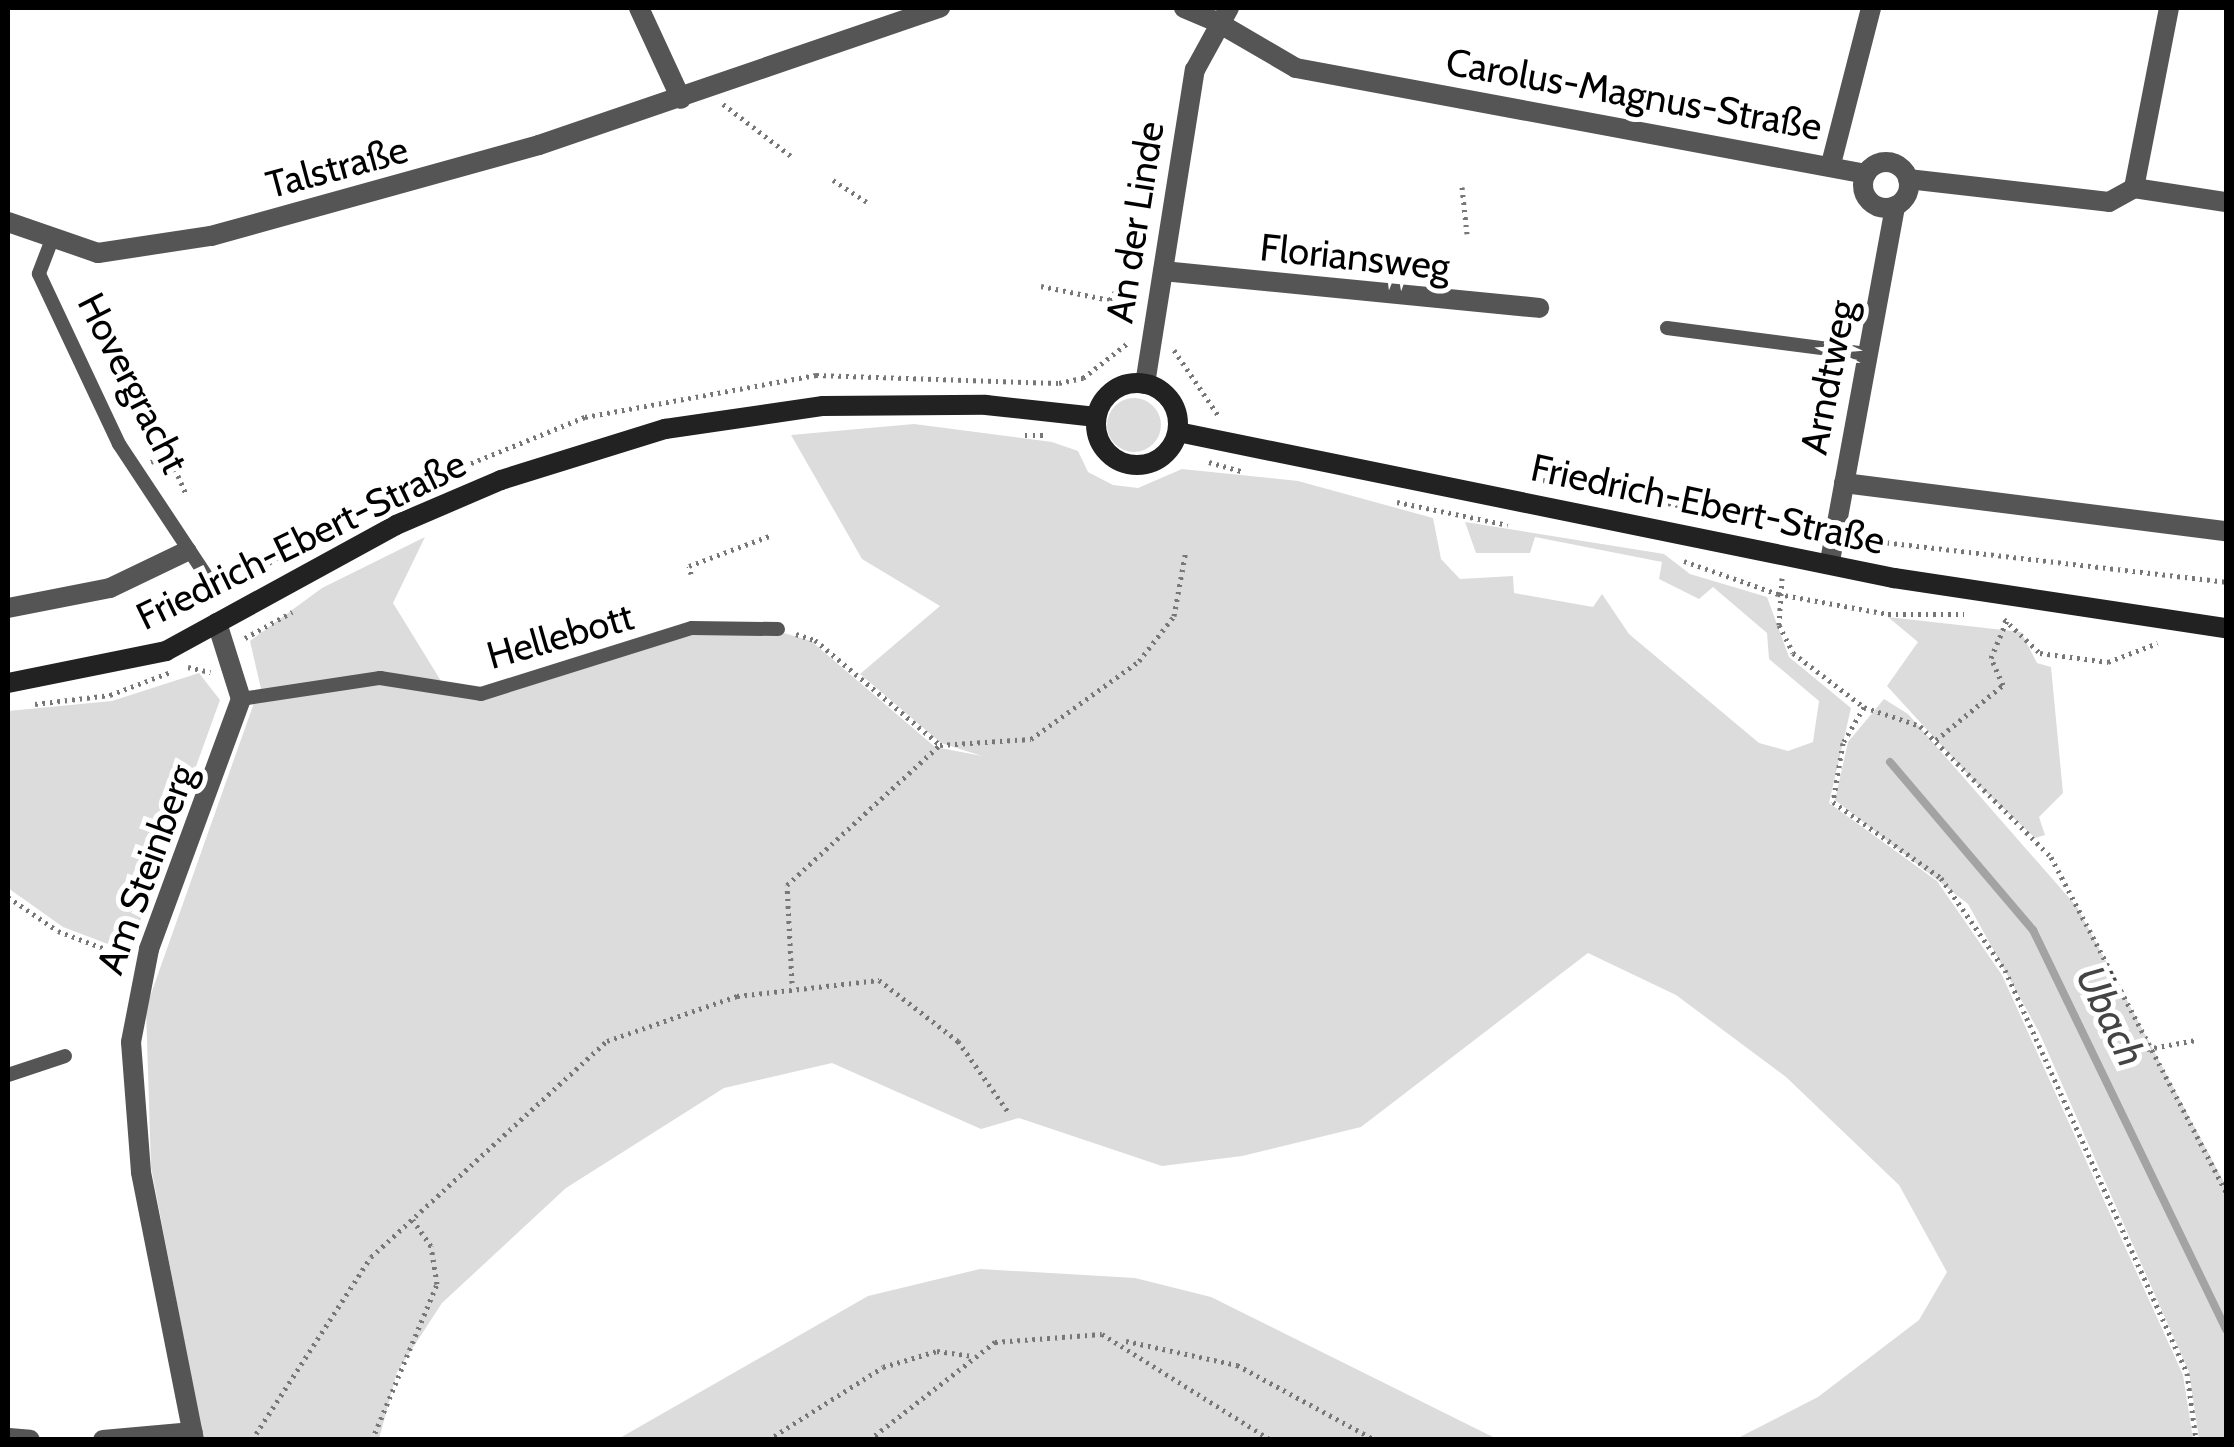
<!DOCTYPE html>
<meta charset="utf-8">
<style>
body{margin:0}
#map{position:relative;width:2234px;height:1447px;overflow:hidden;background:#fff;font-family:Cabin,sans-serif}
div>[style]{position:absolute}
.green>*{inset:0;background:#dcdcdc}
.round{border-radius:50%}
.stream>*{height:8px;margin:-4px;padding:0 4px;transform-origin:4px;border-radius:4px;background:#a3a3a3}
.path>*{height:5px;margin-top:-2.5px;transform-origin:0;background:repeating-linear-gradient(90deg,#777 0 2.5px,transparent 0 7.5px)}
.service>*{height:14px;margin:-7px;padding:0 7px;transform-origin:7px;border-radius:7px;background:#555}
.minor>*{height:20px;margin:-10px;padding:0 10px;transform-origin:10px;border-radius:10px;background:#555}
.minor>.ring{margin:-10px;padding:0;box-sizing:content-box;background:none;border:20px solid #555;border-radius:50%}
.tertiary>*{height:20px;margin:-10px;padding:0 10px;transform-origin:10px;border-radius:10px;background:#555}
.secondary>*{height:20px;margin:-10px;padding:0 10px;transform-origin:10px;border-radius:10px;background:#222}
.secondary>.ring{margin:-10px;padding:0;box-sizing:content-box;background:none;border:20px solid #222;border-radius:50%}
span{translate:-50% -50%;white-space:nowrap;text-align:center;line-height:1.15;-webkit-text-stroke:10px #fff;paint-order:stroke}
.street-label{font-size:38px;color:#000}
.water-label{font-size:40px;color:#444;font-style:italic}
.frame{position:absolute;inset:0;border:10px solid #000;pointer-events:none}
</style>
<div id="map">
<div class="green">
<i class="round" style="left:1107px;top:398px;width:54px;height:54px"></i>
<i style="clip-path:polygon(914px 424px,1052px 442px,1078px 451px,1088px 472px,1113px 485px,1138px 488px,1182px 469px,1298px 481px,1433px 518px,1441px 559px,1460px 579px,1513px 576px,1514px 593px,1593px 607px,1602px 594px,1629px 634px,1759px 743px,1788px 751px,1813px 742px,1819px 701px,1769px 659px,1767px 633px,1713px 587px,1699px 599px,1659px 579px,1662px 562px,1535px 537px,1530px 553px,1476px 553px,1465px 522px,1664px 554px,1690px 574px,1767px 597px,1789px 657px,1851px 708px,1829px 803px,1937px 881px,2002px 975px,2183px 1375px,2193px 1439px,1736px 1439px,1818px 1397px,1919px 1320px,1947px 1272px,1899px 1185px,1786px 1077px,1676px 995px,1588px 953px,1361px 1127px,1242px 1156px,1162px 1166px,1019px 1118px,981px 1129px,832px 1063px,724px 1088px,566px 1188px,442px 1303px,397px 1372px,379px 1439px,203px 1440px,151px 1167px,146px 1008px,255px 700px,378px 681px,467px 694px,691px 634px,777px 631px,811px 641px,935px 747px,982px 756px,941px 743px,860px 674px,940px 606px,862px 559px,791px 435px)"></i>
<i style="clip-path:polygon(425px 537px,393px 603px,441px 681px,403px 676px,261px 689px,250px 641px,322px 588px)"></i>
<i style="clip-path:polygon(1888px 617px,2021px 632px,2037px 663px,2051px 667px,2063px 793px,2039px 817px,2045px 835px,2035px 838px,1973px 780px,1887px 686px,1918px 642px)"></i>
<i style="clip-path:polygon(199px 673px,220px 700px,129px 952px,63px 927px,8px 888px,8px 711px,112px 701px)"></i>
<i style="clip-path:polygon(1884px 699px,1908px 714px,2077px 907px,2226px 1186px,2226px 1439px,2199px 1439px,2189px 1372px,2039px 1032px,1968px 904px,1835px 800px,1848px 742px)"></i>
<i style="clip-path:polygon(980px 1269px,1135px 1278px,1211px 1297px,1497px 1439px,618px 1439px,868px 1296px)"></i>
</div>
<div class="stream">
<i style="left:1890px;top:762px;width:221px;rotate:49.6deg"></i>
<i style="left:2033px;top:930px;width:444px;rotate:64.2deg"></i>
</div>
<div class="path">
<i style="left:723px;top:104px;width:86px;rotate:37.4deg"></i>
<i style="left:833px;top:180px;width:40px;rotate:32.9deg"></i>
<i style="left:1462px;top:187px;width:47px;rotate:83.9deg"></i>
<i style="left:1041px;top:286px;width:70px;rotate:11.5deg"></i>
<i style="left:1110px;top:300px;width:19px;rotate:-58deg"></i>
<i style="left:1174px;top:350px;width:78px;rotate:55.9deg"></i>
<i style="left:1025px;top:435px;width:23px"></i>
<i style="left:151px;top:462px;width:19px;rotate:-21deg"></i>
<i style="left:169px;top:455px;width:43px;rotate:66.4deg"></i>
<i style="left:1209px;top:462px;width:37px;rotate:16deg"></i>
<i style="left:1543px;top:480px;width:274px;rotate:10.5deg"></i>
<i style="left:1397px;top:502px;width:113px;rotate:11.7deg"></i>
<i style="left:1857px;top:539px;width:371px;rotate:6.6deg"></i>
<i style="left:1684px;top:561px;width:100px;rotate:19.3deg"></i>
<i style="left:1778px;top:594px;width:112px;rotate:10.3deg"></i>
<i style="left:1888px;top:614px;width:76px"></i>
<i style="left:691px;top:574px;width:8px;rotate:-104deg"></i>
<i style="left:689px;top:566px;width:89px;rotate:-20.5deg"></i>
<i style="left:1782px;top:578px;width:47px;rotate:93.7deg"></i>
<i style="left:1779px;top:625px;width:31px;rotate:63deg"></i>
<i style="left:1793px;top:653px;width:89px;rotate:37.3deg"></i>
<i style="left:1864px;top:707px;width:59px;rotate:18.7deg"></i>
<i style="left:1920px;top:726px;width:185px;rotate:45deg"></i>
<i style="left:2051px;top:857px;width:378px;rotate:62.4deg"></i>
<i style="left:231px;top:587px;width:136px;rotate:-32.4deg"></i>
<i style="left:346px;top:514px;width:258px;rotate:-22.1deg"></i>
<i style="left:585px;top:417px;width:235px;rotate:-10.3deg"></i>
<i style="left:816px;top:375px;width:243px;rotate:1.9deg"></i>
<i style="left:1059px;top:383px;width:25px;rotate:-12deg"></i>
<i style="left:1083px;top:378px;width:58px;rotate:-38deg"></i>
<i style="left:2004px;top:619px;width:50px;rotate:43.4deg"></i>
<i style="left:2040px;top:653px;width:69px;rotate:7.5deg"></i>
<i style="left:2108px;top:662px;width:53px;rotate:-20.8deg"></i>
<i style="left:796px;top:634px;width:20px;rotate:18deg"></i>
<i style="left:815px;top:640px;width:163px;rotate:40deg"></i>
<i style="left:940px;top:745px;width:91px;rotate:-3.8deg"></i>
<i style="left:1031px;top:739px;width:133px;rotate:-35.8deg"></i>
<i style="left:1139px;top:661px;width:57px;rotate:-52.1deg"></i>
<i style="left:1174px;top:616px;width:67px;rotate:-79.7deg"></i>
<i style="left:245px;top:638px;width:54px;rotate:-29deg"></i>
<i style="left:188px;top:667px;width:23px;rotate:13deg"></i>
<i style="left:35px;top:704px;width:76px;rotate:-6.8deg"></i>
<i style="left:110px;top:695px;width:65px;rotate:-20.7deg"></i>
<i style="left:1864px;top:707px;width:42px;rotate:120.3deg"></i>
<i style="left:1843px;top:743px;width:60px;rotate:99.6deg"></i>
<i style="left:1833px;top:802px;width:132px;rotate:35.1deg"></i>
<i style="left:1941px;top:878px;width:112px;rotate:55.2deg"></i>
<i style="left:2005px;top:970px;width:442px;rotate:65.7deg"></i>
<i style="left:2187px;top:1373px;width:68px;rotate:82.3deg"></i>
<i style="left:1936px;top:740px;width:87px;rotate:-39.4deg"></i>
<i style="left:2003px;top:685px;width:30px;rotate:-114deg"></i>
<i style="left:1991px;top:658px;width:41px;rotate:-67.2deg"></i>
<i style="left:8px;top:897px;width:60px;rotate:34.2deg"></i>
<i style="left:58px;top:931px;width:71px;rotate:20.7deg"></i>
<i style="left:792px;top:983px;width:98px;rotate:-92.9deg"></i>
<i style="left:787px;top:885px;width:207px;rotate:-42.5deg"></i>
<i style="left:2147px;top:1049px;width:50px;rotate:-10.4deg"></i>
<i style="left:1126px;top:1341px;width:114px;rotate:12.2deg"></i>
<i style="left:1237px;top:1365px;width:157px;rotate:28.5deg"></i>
<i style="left:252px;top:1440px;width:218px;rotate:-57deg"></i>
<i style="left:371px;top:1257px;width:320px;rotate:-42.5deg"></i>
<i style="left:607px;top:1041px;width:138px;rotate:-19.1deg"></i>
<i style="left:737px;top:996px;width:143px;rotate:-6.4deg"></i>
<i style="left:879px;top:980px;width:100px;rotate:37.7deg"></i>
<i style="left:958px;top:1041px;width:88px;rotate:54.7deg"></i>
<i style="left:372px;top:1440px;width:169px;rotate:-67.4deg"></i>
<i style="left:437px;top:1284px;width:38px;rotate:-99deg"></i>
<i style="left:431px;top:1246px;width:32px;rotate:-125deg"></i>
<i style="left:768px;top:1440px;width:136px;rotate:-32.4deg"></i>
<i style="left:883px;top:1367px;width:56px;rotate:-16.5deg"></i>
<i style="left:937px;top:1351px;width:35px;rotate:8deg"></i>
<i style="left:869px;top:1440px;width:160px;rotate:-37.9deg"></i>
<i style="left:995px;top:1342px;width:107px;rotate:-4.3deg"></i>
<i style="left:1102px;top:1334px;width:199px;rotate:32.1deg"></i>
</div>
<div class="service">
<i style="left:51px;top:242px;width:34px;rotate:111deg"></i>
<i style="left:39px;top:274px;width:188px;rotate:64.8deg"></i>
<i style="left:119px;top:444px;width:156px;rotate:56.5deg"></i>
<i style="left:1667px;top:328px;width:203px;rotate:7.4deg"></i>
<i style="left:241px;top:699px;width:141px;rotate:-8.6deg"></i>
<i style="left:380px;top:678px;width:102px;rotate:9deg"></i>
<i style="left:481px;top:694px;width:221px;rotate:-17.4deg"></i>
<i style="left:692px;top:628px;width:86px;rotate:0.7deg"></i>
<i style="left:8px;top:1075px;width:60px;rotate:-18.4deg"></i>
</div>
<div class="minor">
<i style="left:639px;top:8px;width:100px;rotate:65.2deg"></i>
<i style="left:1217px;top:22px;width:91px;rotate:30.2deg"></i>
<i style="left:1296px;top:68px;width:580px;rotate:10.53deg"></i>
<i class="ring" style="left:1863px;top:162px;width:26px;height:26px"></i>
<i style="left:1831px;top:164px;width:161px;rotate:-75.6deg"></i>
<i style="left:1908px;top:179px;width:202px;rotate:6.5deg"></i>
<i style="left:2109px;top:202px;width:29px;rotate:-29deg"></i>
<i style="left:2134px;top:188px;width:93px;rotate:8.7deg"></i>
<i style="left:2134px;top:188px;width:183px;rotate:-79deg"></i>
<i style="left:1163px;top:271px;width:378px;rotate:5.6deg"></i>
<i style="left:1844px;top:483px;width:385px;rotate:7.2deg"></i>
<i style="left:1830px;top:561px;width:361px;rotate:-79.6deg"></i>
<i style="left:8px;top:608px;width:104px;rotate:-11.1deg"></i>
<i style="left:110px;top:588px;width:85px;rotate:-25.7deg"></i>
<i style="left:9px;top:1438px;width:21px;rotate:5deg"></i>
<i style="left:103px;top:1440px;width:90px;rotate:-5.1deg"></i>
<i style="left:194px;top:1440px;width:273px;rotate:-101.2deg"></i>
<i style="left:141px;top:1172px;width:130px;rotate:-94.4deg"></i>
<i style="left:131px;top:1042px;width:95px;rotate:-79deg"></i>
<i style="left:149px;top:949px;width:266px;rotate:-69.8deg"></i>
<i style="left:241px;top:699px;width:80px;rotate:-107.5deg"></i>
</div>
<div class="tertiary">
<i style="left:1184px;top:8px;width:36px;rotate:23deg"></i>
<i style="left:8px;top:222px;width:95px;rotate:19deg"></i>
<i style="left:98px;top:253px;width:114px;rotate:-8.6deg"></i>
<i style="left:211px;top:236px;width:340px;rotate:-15.5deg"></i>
<i style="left:539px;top:145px;width:424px;rotate:-18.9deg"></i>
<i style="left:1145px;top:384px;width:318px;rotate:-81deg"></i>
<i style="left:1195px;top:70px;width:71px;rotate:-61.3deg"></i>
</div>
<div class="secondary">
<i class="ring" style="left:1096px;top:383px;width:62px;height:62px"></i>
<i style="left:1178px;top:432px;width:731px;rotate:11.53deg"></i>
<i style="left:1894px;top:578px;width:336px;rotate:8.6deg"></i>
<i style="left:8px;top:683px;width:161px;rotate:-11.4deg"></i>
<i style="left:166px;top:651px;width:262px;rotate:-28.7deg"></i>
<i style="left:396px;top:525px;width:114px;rotate:-23.2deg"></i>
<i style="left:501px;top:480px;width:172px;rotate:-17.3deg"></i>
<i style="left:665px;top:429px;width:160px;rotate:-8.3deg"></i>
<i style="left:823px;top:406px;width:163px;rotate:-0.4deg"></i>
<i style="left:986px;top:405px;width:111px;rotate:6.2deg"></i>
</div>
<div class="street-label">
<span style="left:1634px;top:94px;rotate:10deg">Carolus-Magnus-Straße</span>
<span style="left:337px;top:167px;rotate:-15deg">Talstraße</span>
<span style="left:1135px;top:222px;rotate:-81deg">An der Linde</span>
<span style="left:1355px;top:257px;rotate:6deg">Floriansweg</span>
<span style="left:1828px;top:377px;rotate:-79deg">Arndtweg</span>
<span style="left:133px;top:383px;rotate:63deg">Hovergracht</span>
<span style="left:1708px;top:504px;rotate:12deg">Friedrich-Ebert-Straße</span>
<span style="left:301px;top:540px;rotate:-26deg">Friedrich-Ebert-Straße</span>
<span style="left:560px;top:636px;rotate:-16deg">Hellebott</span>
<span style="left:146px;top:869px;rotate:-70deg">Am Steinberg</span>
</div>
<div class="water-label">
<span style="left:2111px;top:1016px;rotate:64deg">Übach</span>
</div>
<div class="frame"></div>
</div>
